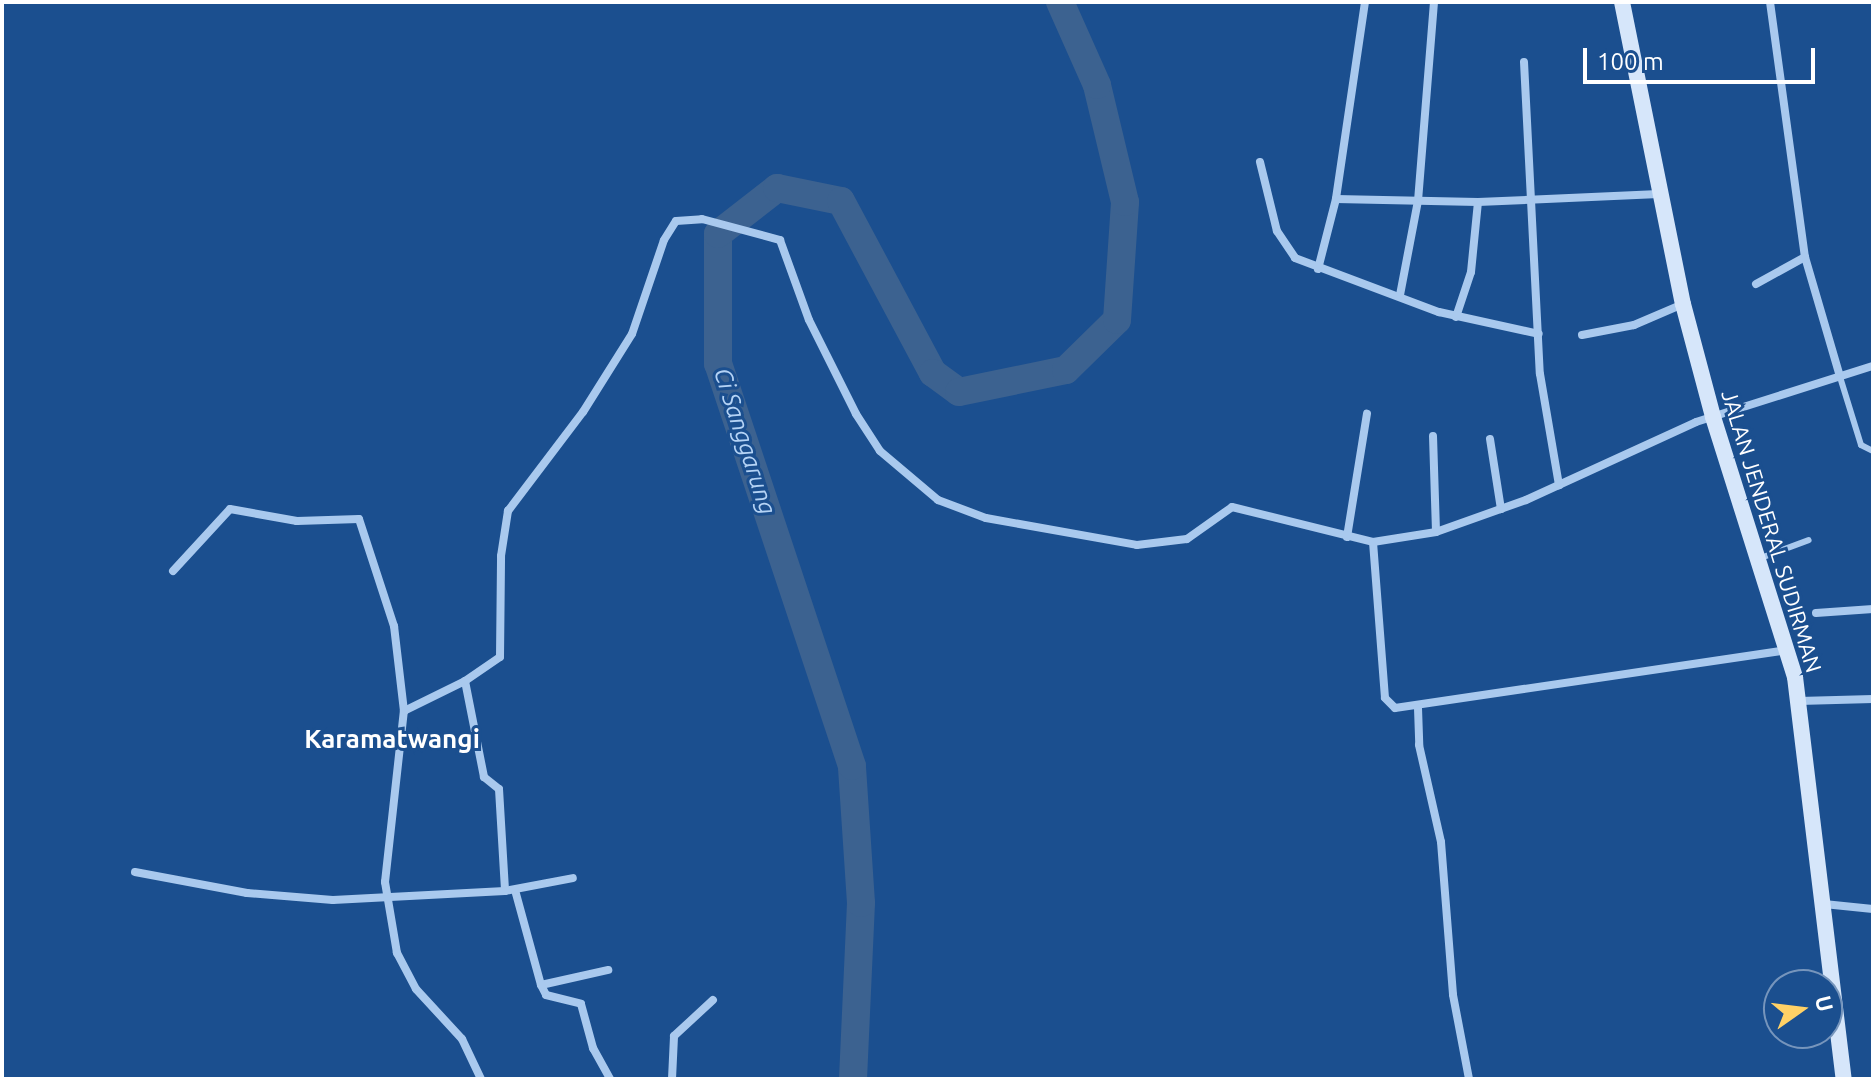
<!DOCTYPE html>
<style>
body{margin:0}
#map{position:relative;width:1875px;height:1081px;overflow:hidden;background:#1b4f8f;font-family:Ubuntu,sans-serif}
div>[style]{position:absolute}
.river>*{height:28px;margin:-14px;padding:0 14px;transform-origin:14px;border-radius:14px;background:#3c6290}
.service>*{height:6px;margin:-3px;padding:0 3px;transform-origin:3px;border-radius:3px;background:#a9c9ee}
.minor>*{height:8px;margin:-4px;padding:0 4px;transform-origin:4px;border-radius:4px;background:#a9c9ee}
.secondary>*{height:16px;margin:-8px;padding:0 8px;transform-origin:8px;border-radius:8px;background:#d6e6fa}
span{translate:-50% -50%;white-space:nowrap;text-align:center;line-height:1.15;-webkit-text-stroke:6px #1b4f8f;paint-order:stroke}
.street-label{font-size:22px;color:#fff}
.water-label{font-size:24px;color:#b5d3f5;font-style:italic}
.quarter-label{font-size:26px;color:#fff;font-weight:700}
.frame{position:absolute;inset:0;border:4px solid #fff;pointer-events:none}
.north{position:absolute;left:1763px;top:969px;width:80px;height:80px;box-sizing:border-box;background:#1b4f8f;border:2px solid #7695bc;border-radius:50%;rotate:76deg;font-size:22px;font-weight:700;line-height:32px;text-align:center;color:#fff}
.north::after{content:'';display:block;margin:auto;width:28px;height:36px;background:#ffd166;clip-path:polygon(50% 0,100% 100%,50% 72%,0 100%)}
.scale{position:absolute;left:1583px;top:48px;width:232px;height:36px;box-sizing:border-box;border:4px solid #fff;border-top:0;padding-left:10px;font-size:24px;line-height:28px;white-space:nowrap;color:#fff;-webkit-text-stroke:6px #1b4f8f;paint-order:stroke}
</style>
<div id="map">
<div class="river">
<i style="left:853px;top:1079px;width:176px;rotate:-87.4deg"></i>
<i style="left:861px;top:903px;width:137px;rotate:-93.8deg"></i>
<i style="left:852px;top:766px;width:424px;rotate:-108.4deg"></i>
<i style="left:718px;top:364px;width:130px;rotate:-90deg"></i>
<i style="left:718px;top:234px;width:75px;rotate:-37.9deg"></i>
<i style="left:777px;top:188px;width:65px;rotate:11.5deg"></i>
<i style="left:841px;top:201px;width:195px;rotate:61.9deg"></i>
<i style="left:933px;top:373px;width:32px;rotate:36deg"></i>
<i style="left:959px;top:392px;width:109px;rotate:-11.6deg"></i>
<i style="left:1066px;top:370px;width:71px;rotate:-44.4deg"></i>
<i style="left:1117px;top:320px;width:118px;rotate:-86.1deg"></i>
<i style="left:1125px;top:202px;width:120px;rotate:-103.5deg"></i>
<i style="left:1097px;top:85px;width:91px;rotate:-114deg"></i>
</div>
<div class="service">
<i style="left:1840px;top:377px;width:71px;rotate:72.8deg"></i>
<i style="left:1861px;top:445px;width:13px;rotate:27deg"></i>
<i style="left:1758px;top:559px;width:54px;rotate:-20.4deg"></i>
</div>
<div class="minor">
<i style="left:1365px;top:2px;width:199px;rotate:98.4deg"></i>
<i style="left:1336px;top:199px;width:142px;rotate:1.2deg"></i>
<i style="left:1478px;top:202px;width:181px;rotate:-2.5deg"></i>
<i style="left:1770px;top:2px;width:257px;rotate:82.2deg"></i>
<i style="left:1805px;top:257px;width:125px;rotate:73.7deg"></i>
<i style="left:1524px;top:62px;width:312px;rotate:87.1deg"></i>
<i style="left:1540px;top:374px;width:113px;rotate:80.3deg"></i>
<i style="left:1260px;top:162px;width:71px;rotate:76.2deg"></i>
<i style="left:1277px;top:231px;width:32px;rotate:56deg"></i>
<i style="left:1295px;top:258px;width:154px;rotate:20.6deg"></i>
<i style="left:1439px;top:312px;width:102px;rotate:12.4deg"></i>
<i style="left:1318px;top:269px;width:72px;rotate:-75.6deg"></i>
<i style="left:1756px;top:284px;width:56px;rotate:-28.9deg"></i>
<i style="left:1400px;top:295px;width:96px;rotate:-79.2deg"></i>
<i style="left:1418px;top:201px;width:200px;rotate:-85.4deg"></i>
<i style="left:1456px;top:317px;width:47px;rotate:-71.6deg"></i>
<i style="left:1471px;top:272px;width:70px;rotate:-84.3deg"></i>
<i style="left:1582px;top:335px;width:53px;rotate:-10.9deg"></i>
<i style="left:1634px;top:325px;width:53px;rotate:-23.2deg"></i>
<i style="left:1433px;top:436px;width:96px;rotate:88.2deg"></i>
<i style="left:1490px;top:439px;width:71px;rotate:81.1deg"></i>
<i style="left:1347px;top:537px;width:125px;rotate:-80.8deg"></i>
<i style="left:1373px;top:542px;width:156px;rotate:85.6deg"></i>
<i style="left:1385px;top:698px;width:14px;rotate:45deg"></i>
<i style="left:1395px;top:708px;width:396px;rotate:-8.4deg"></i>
<i style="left:173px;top:571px;width:84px;rotate:-47.4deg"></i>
<i style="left:230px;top:509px;width:68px;rotate:10.2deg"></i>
<i style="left:297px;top:521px;width:62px;rotate:-1.8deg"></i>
<i style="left:359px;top:519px;width:113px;rotate:71.9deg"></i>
<i style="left:394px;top:626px;width:86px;rotate:83.3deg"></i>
<i style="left:1816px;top:613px;width:57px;rotate:-4deg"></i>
<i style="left:465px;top:681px;width:98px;rotate:78.8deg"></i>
<i style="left:484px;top:777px;width:19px;rotate:39deg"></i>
<i style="left:499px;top:789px;width:102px;rotate:86.6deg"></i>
<i style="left:1799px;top:701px;width:74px;rotate:-1.5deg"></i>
<i style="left:1418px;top:708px;width:37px;rotate:88deg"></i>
<i style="left:1419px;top:745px;width:99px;rotate:77.2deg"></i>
<i style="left:1441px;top:842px;width:153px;rotate:85.5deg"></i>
<i style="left:1453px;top:995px;width:86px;rotate:79.2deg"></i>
<i style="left:135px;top:872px;width:114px;rotate:10.6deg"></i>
<i style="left:247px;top:893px;width:86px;rotate:4.7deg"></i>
<i style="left:333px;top:900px;width:172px;rotate:-3deg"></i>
<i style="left:505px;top:891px;width:69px;rotate:-10.8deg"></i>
<i style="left:515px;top:890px;width:98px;rotate:74.7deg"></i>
<i style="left:541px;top:985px;width:69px;rotate:-12.6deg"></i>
<i style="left:1824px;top:904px;width:49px;rotate:5.8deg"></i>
<i style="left:541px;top:985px;width:11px;rotate:63deg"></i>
<i style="left:546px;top:995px;width:36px;rotate:14deg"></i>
<i style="left:581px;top:1004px;width:46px;rotate:74.7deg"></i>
<i style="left:593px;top:1048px;width:35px;rotate:61deg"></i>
<i style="left:481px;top:1079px;width:44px;rotate:-115.4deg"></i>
<i style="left:462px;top:1039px;width:68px;rotate:-132.6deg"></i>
<i style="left:416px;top:989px;width:41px;rotate:-117.8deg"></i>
<i style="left:397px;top:953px;width:72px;rotate:-99.6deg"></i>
<i style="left:385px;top:882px;width:172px;rotate:-83.7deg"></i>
<i style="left:404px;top:711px;width:68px;rotate:-26.2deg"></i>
<i style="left:465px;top:681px;width:42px;rotate:-34.4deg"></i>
<i style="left:500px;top:657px;width:101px;rotate:-89.4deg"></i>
<i style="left:501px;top:556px;width:46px;rotate:-81.2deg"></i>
<i style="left:508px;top:511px;width:124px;rotate:-52.9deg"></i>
<i style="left:583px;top:412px;width:92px;rotate:-57.9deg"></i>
<i style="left:632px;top:334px;width:99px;rotate:-71.2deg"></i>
<i style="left:664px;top:240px;width:22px;rotate:-58deg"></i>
<i style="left:676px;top:221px;width:26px;rotate:-4deg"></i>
<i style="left:702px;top:219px;width:81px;rotate:15.1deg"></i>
<i style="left:780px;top:240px;width:85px;rotate:70.1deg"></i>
<i style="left:809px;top:320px;width:105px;rotate:63.4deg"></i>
<i style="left:856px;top:414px;width:44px;rotate:57deg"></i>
<i style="left:880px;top:451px;width:76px;rotate:40.2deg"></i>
<i style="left:938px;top:500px;width:51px;rotate:20.6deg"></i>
<i style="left:986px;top:518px;width:153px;rotate:10.1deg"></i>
<i style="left:1137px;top:545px;width:50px;rotate:-6.8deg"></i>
<i style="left:1187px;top:539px;width:55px;rotate:-35.4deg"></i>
<i style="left:1232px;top:507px;width:145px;rotate:13.9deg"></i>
<i style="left:1373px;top:542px;width:64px;rotate:-9deg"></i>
<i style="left:1436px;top:532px;width:96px;rotate:-19.6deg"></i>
<i style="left:1526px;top:500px;width:187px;rotate:-24.6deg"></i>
<i style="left:1696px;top:422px;width:186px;rotate:-17.6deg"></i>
<i style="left:672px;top:1079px;width:43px;rotate:-87.3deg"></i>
<i style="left:674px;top:1036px;width:53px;rotate:-42.7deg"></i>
</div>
<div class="secondary">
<i style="left:1622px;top:2px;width:308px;rotate:78.6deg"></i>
<i style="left:1683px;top:304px;width:117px;rotate:75.1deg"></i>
<i style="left:1713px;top:417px;width:273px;rotate:72.5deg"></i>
<i style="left:1795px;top:677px;width:405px;rotate:83.1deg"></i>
</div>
<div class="street-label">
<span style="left:1772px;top:531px;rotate:73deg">JALAN JENDERAL SUDIRMAN</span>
</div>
<div class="water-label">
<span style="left:745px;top:441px;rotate:72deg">Ci Sanggarung</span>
</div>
<div class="quarter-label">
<span style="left:392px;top:739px">Karamatwangi</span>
</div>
<div class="frame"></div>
<div class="north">U</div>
<div class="scale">100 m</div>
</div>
